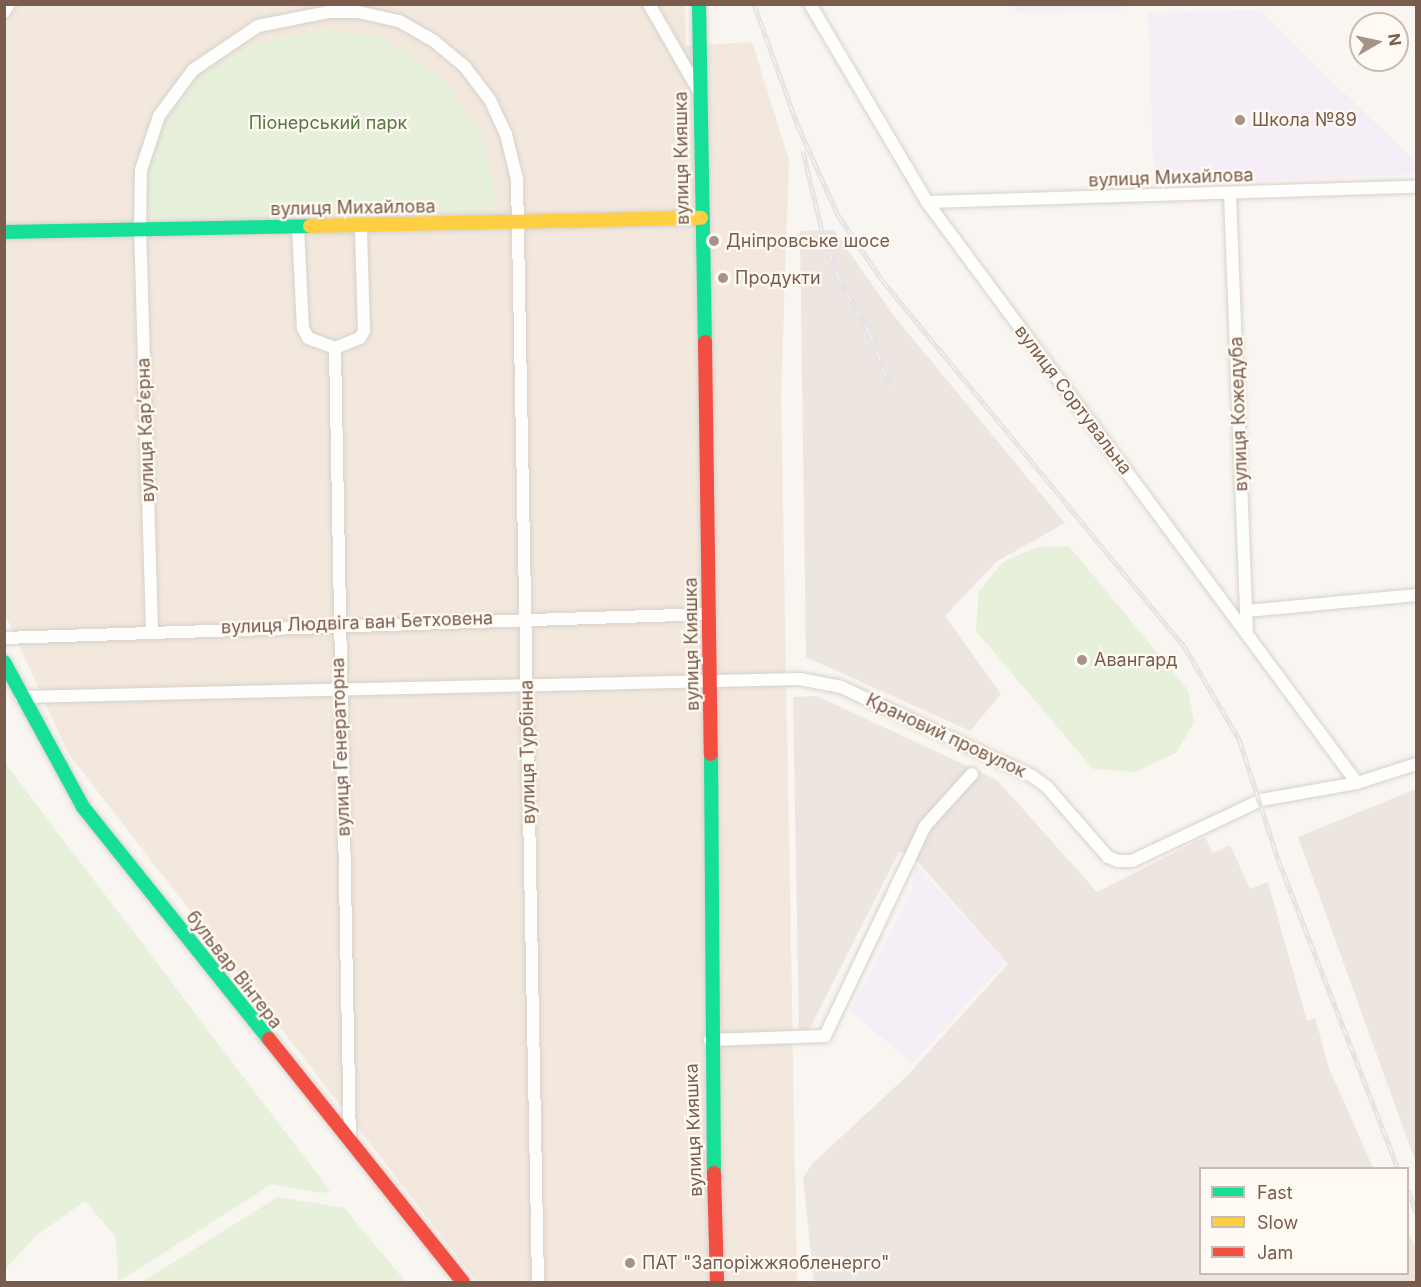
<!DOCTYPE html>
<meta charset="utf-8">
<style>
body{margin:0}
#map{position:relative;width:1421px;height:1287px;overflow:hidden;background:#f9f5f0;font-family:Inter,sans-serif}
div>[style]{position:absolute}
.residential>*{inset:0;background:#f2e8de}
.industrial>*{inset:0;background:#ede5e0}
.education>*{inset:0;background:#f6eef6}
.green>*{inset:0;background:#e7f0db}
.roads{filter:drop-shadow(0 0 2px #d7d1cb) drop-shadow(0 0 2px #d7d1cb)}
.street>*{height:12px;margin:-6px;padding:0 6px;transform-origin:6px;border-radius:6px;background:#fefefd}
.fast>*{height:14px;margin:-7px;padding:0 7px;transform-origin:7px;border-radius:7px;background:#16e098}
.slow>*{height:14px;margin:-7px;padding:0 7px;transform-origin:7px;border-radius:7px;background:#ffcf43}
.jam>*{height:14px;margin:-7px;padding:0 7px;transform-origin:7px;border-radius:7px;background:#f24e42}
.rail>*{height:5px;margin-top:-2.5px;transform-origin:0;background:repeating-linear-gradient(90deg,#fffaf3 0 9px,#e6e3e7 0 18px);box-sizing:border-box;border-block:2px solid #e6e3e7}
.dots>*{width:16px;height:16px;translate:-50% -50%;box-sizing:border-box;border:3px solid #fffaf3;border-radius:50%}
span{translate:-50% -50%;white-space:nowrap;text-align:center;line-height:1.15;-webkit-text-stroke:4.5px #fffaf3;paint-order:stroke}
.poi-label{font-size:18px;color:#7a5c4d}
.left{translate:0 -50%;text-align:left}
.park-label{font-size:18px;color:#537a41}
.street-label{font-size:18px;color:#7a5c4d}
.frame{position:absolute;inset:0;border:6px solid #7a5c4d;pointer-events:none}
.legend{position:absolute;left:1199px;top:1167px;width:210px;height:108px;box-sizing:border-box;background:#fffaf3;border:2px solid #cabbb1;margin:0;padding:8px 10px;list-style:none;font-size:18px;color:#7a5c4d}
.legend li{display:flex;align-items:center;gap:12px;height:30px}
.legend b{width:30px;border:2px solid #cabbb1}
.north{position:absolute;left:1349px;top:12px;width:60px;height:60px;box-sizing:border-box;background:#fffaf3;border:2px solid #cabbb1;border-radius:50%;rotate:81deg;font-size:16px;font-weight:700;line-height:24px;text-align:center;color:#7a5c4d}
.north::after{content:'';display:block;margin:auto;width:21px;height:27px;background:#a69286;clip-path:polygon(50% 0,100% 100%,50% 72%,0 100%)}
</style>
<div id="map">
<div class="residential">
<i style="clip-path:polygon(4px 5px,685px 5px,686px 46px,752px 42px,789px 160px,781px 395px,797px 1282px,477px 1282px,68px 753px,5px 614px)"></i>
</div>
<div class="industrial">
<i style="clip-path:polygon(834px 230px,894px 316px,1065px 523px,996px 562px,945px 616px,1001px 694px,970px 731px,806px 657px,800px 231px)"></i>
<i style="clip-path:polygon(817px 696px,997px 780px,1097px 892px,1205px 837px,1213px 853px,1230px 845px,1250px 889px,1268px 882px,1307px 1021px,1315px 1018px,1329px 1068px,1373px 1168px,1200px 1168px,1200px 1274px,1408px 1274px,1408px 1232px,1416px 1248px,1416px 1282px,814px 1282px,803px 1178px,812px 1164px,908px 1075px,1008px 964px,910px 853px,899px 852px,809px 1030px,799px 1031px,793px 697px)"></i>
<i style="clip-path:polygon(1416px 789px,1416px 1163px,1298px 837px)"></i>
</div>
<div class="education">
<i style="clip-path:polygon(1009px 5px,1126px 5px,1119px 11px,1017px 12px)"></i>
<i style="clip-path:polygon(1260px 10px,1416px 163px,1416px 174px,1154px 185px,1148px 13px)"></i>
<i style="clip-path:polygon(915px 863px,1006px 963px,912px 1063px,850px 1011px,911px 892px)"></i>
</div>
<div class="green">
<i style="clip-path:polygon(326px 29px,384px 38px,443px 79px,482px 134px,498px 210px,143px 220px,144px 174px,163px 120px,197px 79px,251px 44px)"></i>
<i style="clip-path:polygon(1069px 546px,1188px 690px,1194px 723px,1176px 753px,1135px 772px,1093px 769px,976px 631px,979px 591px,1003px 562px,1037px 547px)"></i>
<i style="clip-path:polygon(4px 763px,5px 763px,330px 1191px,321px 1193px,272px 1184px,118px 1282px,116px 1237px,85px 1201px,37px 1235px,5px 1269px)"></i>
<i style="clip-path:polygon(278px 1197px,344px 1208px,406px 1282px,142px 1282px)"></i>
</div>
<div class="roads">
<div class="street">
<i style="left:649px;top:4px;width:103px;rotate:60.2deg"></i>
<i style="left:810px;top:4px;width:230px;rotate:59.4deg"></i>
<i style="left:927px;top:202px;width:723px;rotate:53.49deg"></i>
<i style="left:4px;top:12px;width:9px;rotate:-58deg"></i>
<i style="left:1230px;top:194px;width:441px;rotate:87.8deg"></i>
<i style="left:927px;top:202px;width:489px;rotate:-1.8deg"></i>
<i style="left:298px;top:227px;width:101px;rotate:87.2deg"></i>
<i style="left:303px;top:328px;width:11px;rotate:63deg"></i>
<i style="left:308px;top:338px;width:29px;rotate:20deg"></i>
<i style="left:335px;top:348px;width:27px;rotate:-22deg"></i>
<i style="left:360px;top:338px;width:8px;rotate:-60deg"></i>
<i style="left:364px;top:331px;width:103px;rotate:-91.7deg"></i>
<i style="left:335px;top:348px;width:794px;rotate:88.92deg"></i>
<i style="left:1247px;top:611px;width:170px;rotate:-5.4deg"></i>
<i style="left:152px;top:630px;width:399px;rotate:-91.7deg"></i>
<i style="left:140px;top:231px;width:61px;rotate:-89.1deg"></i>
<i style="left:141px;top:170px;width:57px;rotate:-71.6deg"></i>
<i style="left:159px;top:116px;width:57px;rotate:-53.5deg"></i>
<i style="left:193px;top:70px;width:78px;rotate:-34.1deg"></i>
<i style="left:258px;top:26px;width:71px;rotate:-11.3deg"></i>
<i style="left:328px;top:12px;width:30px"></i>
<i style="left:358px;top:12px;width:42px;rotate:12.4deg"></i>
<i style="left:399px;top:21px;width:40px;rotate:29.7deg"></i>
<i style="left:434px;top:41px;width:40px;rotate:40deg"></i>
<i style="left:465px;top:67px;width:41px;rotate:52.9deg"></i>
<i style="left:490px;top:100px;width:38px;rotate:65deg"></i>
<i style="left:506px;top:134px;width:46px;rotate:76.3deg"></i>
<i style="left:517px;top:179px;width:1103px;rotate:88.91deg"></i>
<i style="left:4px;top:638px;width:706px;rotate:-1.95deg"></i>
<i style="left:21px;top:697px;width:779px;rotate:-1.32deg"></i>
<i style="left:800px;top:679px;width:42px;rotate:11deg"></i>
<i style="left:841px;top:687px;width:211px;rotate:25deg"></i>
<i style="left:1032px;top:776px;width:19px;rotate:36deg"></i>
<i style="left:1047px;top:787px;width:93px;rotate:48.9deg"></i>
<i style="left:1108px;top:857px;width:11px;rotate:22deg"></i>
<i style="left:1118px;top:861px;width:14px"></i>
<i style="left:1132px;top:861px;width:143px;rotate:-25.3deg"></i>
<i style="left:1261px;top:800px;width:97px;rotate:-10deg"></i>
<i style="left:1357px;top:783px;width:62px;rotate:-17.9deg"></i>
<i style="left:710px;top:1040px;width:115px;rotate:-2deg"></i>
<i style="left:825px;top:1036px;width:233px;rotate:-64.5deg"></i>
<i style="left:925px;top:826px;width:70px;rotate:-47.9deg"></i>
</div>
<div class="fast">
<i style="left:699px;top:4px;width:338px;rotate:89deg"></i>
<i style="left:4px;top:232px;width:306px;rotate:-1.1deg"></i>
<i style="left:4px;top:662px;width:165px;rotate:61.4deg"></i>
<i style="left:83px;top:807px;width:297px;rotate:51.3deg"></i>
<i style="left:711px;top:754px;width:419px;rotate:89.6deg"></i>
</div>
<div class="slow">
<i style="left:310px;top:226px;width:391px;rotate:-1.2deg"></i>
</div>
<div class="jam">
<i style="left:705px;top:342px;width:412px;rotate:89.2deg"></i>
<i style="left:269px;top:1039px;width:311px;rotate:51.4deg"></i>
<i style="left:714px;top:1173px;width:109px;rotate:88.4deg"></i>
</div>
</div>
<div class="rail">
<i style="left:754px;top:4px;width:130px;rotate:70.2deg"></i>
<i style="left:798px;top:126px;width:98px;rotate:65.8deg"></i>
<i style="left:838px;top:215px;width:78px;rotate:55.9deg"></i>
<i style="left:882px;top:280px;width:475px;rotate:50.5deg"></i>
<i style="left:1184px;top:646px;width:108px;rotate:59.4deg"></i>
<i style="left:1239px;top:739px;width:126px;rotate:72deg"></i>
<i style="left:1278px;top:859px;width:331px;rotate:68.8deg"></i>
<i style="left:803px;top:151px;width:86px;rotate:76.6deg"></i>
<i style="left:823px;top:235px;width:45px;rotate:70.3deg"></i>
<i style="left:838px;top:277px;width:65px;rotate:60.7deg"></i>
<i style="left:870px;top:334px;width:56px;rotate:69deg"></i>
<i style="left:1408px;top:1190px;width:23px;rotate:70deg"></i>
</div>
<div class="dots">
<i style="left:1240px;top:120px;background:#a69286"></i>
<i style="left:714px;top:241px;background:#a69286"></i>
<i style="left:723px;top:278px;background:#a69286"></i>
<i style="left:1082px;top:660px;background:#a69286"></i>
<i style="left:630px;top:1263px;background:#a69286"></i>
</div>
<div class="poi-label">
<span class="left" style="left:1252px;top:120px">Школа №89</span>
<span class="left" style="left:726px;top:241px">Дніпровське шосе</span>
<span class="left" style="left:735px;top:278px">Продукти</span>
<span class="left" style="left:1094px;top:660px">Авангард</span>
<span class="left" style="left:642px;top:1263px">ПАТ "Запоріжжяобленерго"</span>
</div>
<div class="park-label">
<span style="left:328px;top:123px">Піонерський парк</span>
</div>
<div class="street-label">
<span style="left:682px;top:158px;rotate:-91deg">вулиця Кияшка</span>
<span style="left:1171px;top:178px;rotate:-2deg">вулиця Михайлова</span>
<span style="left:353px;top:208px;rotate:-1deg">вулиця Михайлова</span>
<span style="left:1073px;top:400px;rotate:53deg">вулиця Сортувальна</span>
<span style="left:1239px;top:414px;rotate:-92deg">вулиця Кожедуба</span>
<span style="left:146px;top:430px;rotate:-92deg">вулиця Кар’єрна</span>
<span style="left:357px;top:623px;rotate:-2deg">вулиця Людвіга ван Бетховена</span>
<span style="left:692px;top:644px;rotate:-91deg">вулиця Кияшка</span>
<span style="left:946px;top:736px;rotate:25deg">Крановий провулок</span>
<span style="left:341px;top:747px;rotate:-92deg">вулиця Генераторна</span>
<span style="left:528px;top:752px;rotate:-91deg">вулиця Турбінна</span>
<span style="left:234px;top:970px;rotate:52deg">бульвар Вінтера</span>
<span style="left:694px;top:1130px;rotate:-92deg">вулиця Кияшка</span>
</div>
<div class="frame"></div>
<ul class="legend">
<li><b style="height:8px;background:#16e098"></b>Fast</li>
<li><b style="height:8px;background:#ffcf43"></b>Slow</li>
<li><b style="height:8px;background:#f24e42"></b>Jam</li>
</ul>
<div class="north">N</div>
</div>
